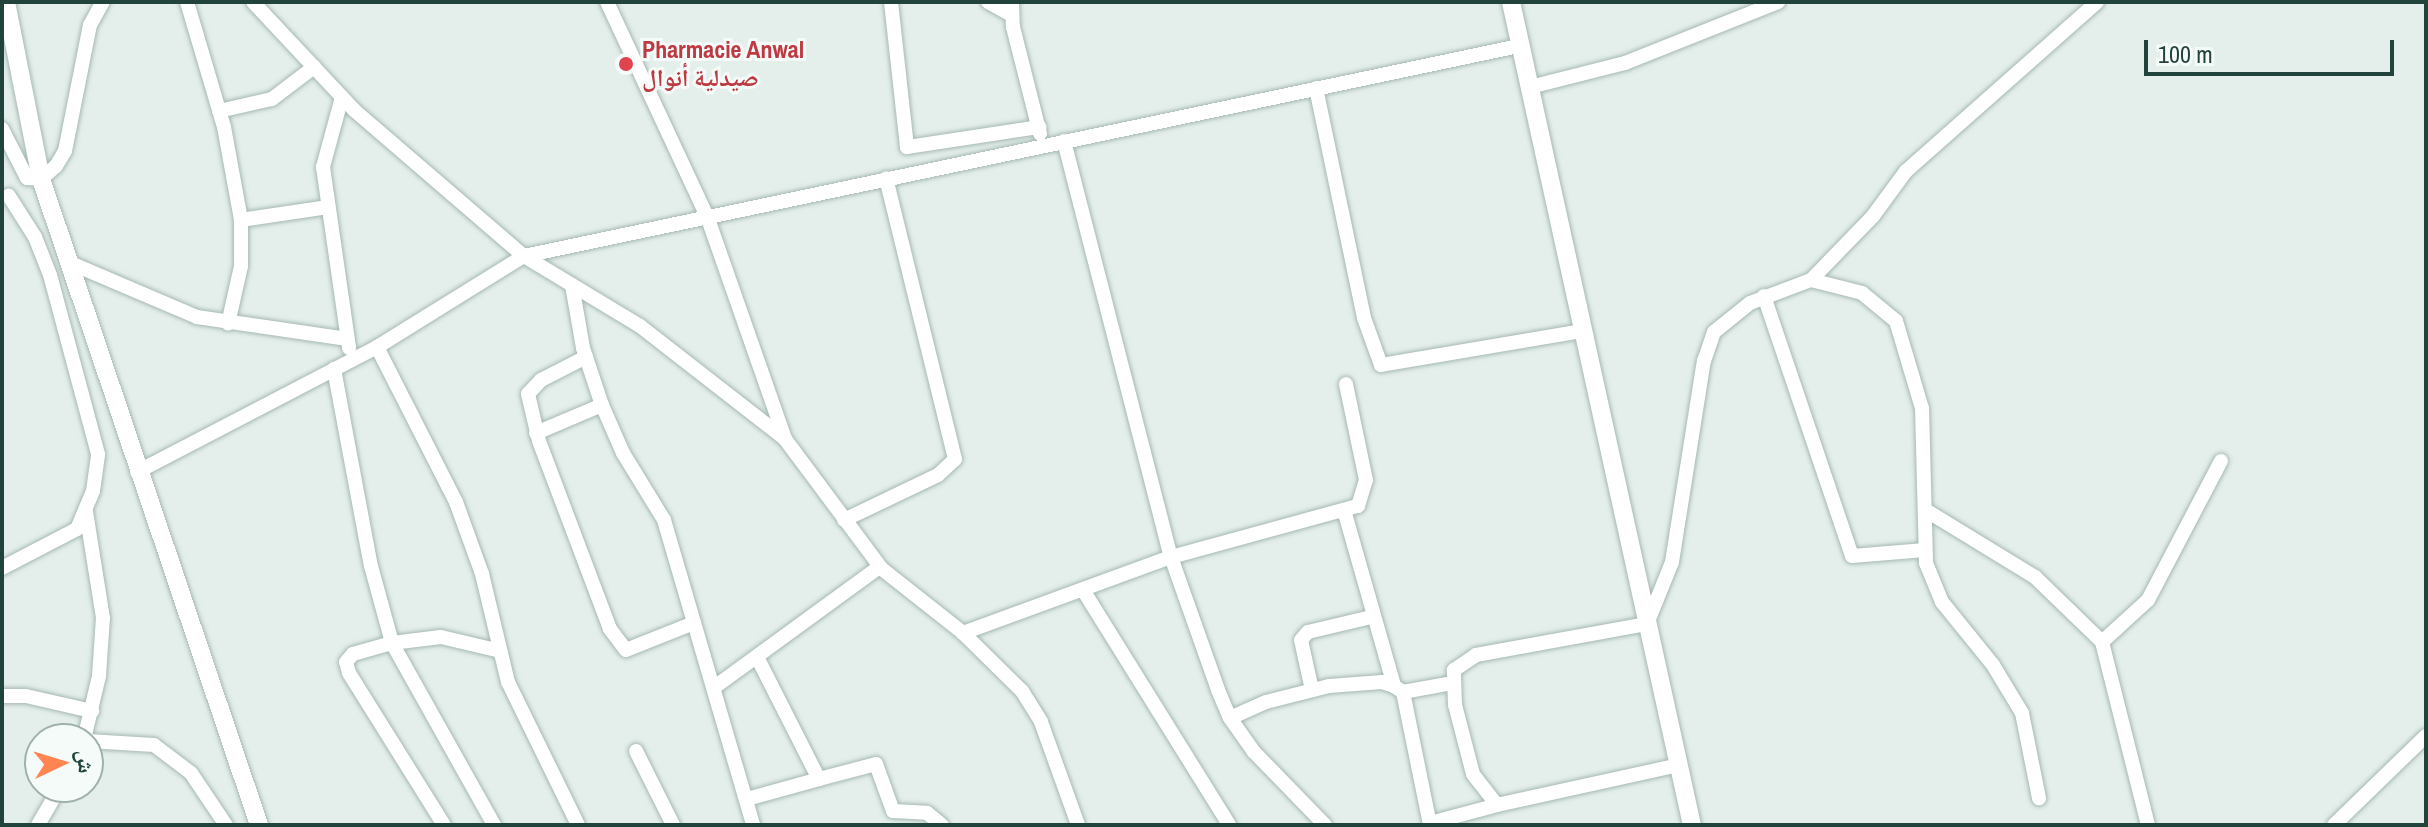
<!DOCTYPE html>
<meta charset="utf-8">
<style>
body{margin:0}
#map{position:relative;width:2428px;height:827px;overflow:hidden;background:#e4efeb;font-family:"Archivo Narrow","Noto Naskh Arabic",sans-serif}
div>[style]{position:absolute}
.roads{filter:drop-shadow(0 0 2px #a6b8b3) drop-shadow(0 0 2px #a6b8b3)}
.street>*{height:14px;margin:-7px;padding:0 7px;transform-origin:7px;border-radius:7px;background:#fff}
.secondary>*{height:18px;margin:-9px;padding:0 9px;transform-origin:9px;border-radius:9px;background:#fff}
.dots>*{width:22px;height:22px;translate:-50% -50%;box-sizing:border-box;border:4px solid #f5fbf8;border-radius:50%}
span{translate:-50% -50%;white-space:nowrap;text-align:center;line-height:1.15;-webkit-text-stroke:6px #f5fbf8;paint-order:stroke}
.health-label{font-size:24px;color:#be3a42;font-weight:700}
.left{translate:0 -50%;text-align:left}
.frame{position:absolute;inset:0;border:4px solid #21433c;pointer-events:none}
.north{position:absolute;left:24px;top:723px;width:80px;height:80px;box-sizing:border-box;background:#f5fbf8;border:2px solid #a0b1ad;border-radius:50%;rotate:86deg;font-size:22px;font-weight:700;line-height:32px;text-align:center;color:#21433c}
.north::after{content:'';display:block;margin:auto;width:28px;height:36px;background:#ff8652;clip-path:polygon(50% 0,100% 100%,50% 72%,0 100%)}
.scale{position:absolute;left:2144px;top:40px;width:250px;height:36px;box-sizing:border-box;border:4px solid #21433c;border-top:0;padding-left:10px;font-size:24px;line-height:28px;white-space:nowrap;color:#21433c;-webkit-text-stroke:6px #f5fbf8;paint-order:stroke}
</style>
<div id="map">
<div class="roads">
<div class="street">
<i style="left:187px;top:2px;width:130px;rotate:73.5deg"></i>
<i style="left:224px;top:127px;width:95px;rotate:79.6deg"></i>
<i style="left:241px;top:220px;width:46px;rotate:90deg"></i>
<i style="left:241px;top:266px;width:59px;rotate:102.6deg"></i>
<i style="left:253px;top:2px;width:148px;rotate:46.9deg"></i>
<i style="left:354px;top:110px;width:224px;rotate:40.7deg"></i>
<i style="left:524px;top:256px;width:135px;rotate:31.1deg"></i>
<i style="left:640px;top:326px;width:184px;rotate:37.9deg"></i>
<i style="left:607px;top:2px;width:236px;rotate:65deg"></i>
<i style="left:707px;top:216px;width:236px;rotate:70.7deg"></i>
<i style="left:785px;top:439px;width:162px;rotate:53.3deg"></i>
<i style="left:882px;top:569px;width:103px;rotate:38.3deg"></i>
<i style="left:963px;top:633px;width:83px;rotate:44.5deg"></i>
<i style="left:1022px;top:691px;width:36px;rotate:58deg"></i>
<i style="left:1041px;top:722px;width:109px;rotate:70.2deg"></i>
<i style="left:891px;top:2px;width:146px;rotate:83.7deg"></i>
<i style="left:907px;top:147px;width:134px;rotate:-8.6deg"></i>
<i style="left:988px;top:2px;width:25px;rotate:29deg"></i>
<i style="left:1012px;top:2px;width:25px;rotate:88deg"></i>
<i style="left:1013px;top:27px;width:110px;rotate:75.8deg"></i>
<i style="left:1530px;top:87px;width:98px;rotate:-14.2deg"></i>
<i style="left:1625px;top:63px;width:165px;rotate:-21.7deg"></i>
<i style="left:1316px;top:88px;width:235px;rotate:78.2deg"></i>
<i style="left:1364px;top:318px;width:50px;rotate:70.1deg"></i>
<i style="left:1381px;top:365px;width:205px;rotate:-9.6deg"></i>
<i style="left:342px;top:97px;width:73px;rotate:105.2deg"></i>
<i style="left:323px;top:167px;width:183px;rotate:81.8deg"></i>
<i style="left:219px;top:111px;width:54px;rotate:-12.8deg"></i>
<i style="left:272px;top:99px;width:53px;rotate:-37.3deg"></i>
<i style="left:2px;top:129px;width:55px;rotate:63deg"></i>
<i style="left:27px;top:178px;width:14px;rotate:4deg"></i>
<i style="left:41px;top:179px;width:20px;rotate:-41deg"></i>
<i style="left:56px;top:166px;width:17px;rotate:-59deg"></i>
<i style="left:65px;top:151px;width:128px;rotate:-78.8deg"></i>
<i style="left:90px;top:25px;width:26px;rotate:-61deg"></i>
<i style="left:1064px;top:141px;width:430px;rotate:75.6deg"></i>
<i style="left:1171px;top:557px;width:141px;rotate:70.5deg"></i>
<i style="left:1218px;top:690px;width:30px;rotate:67deg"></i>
<i style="left:1230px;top:718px;width:42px;rotate:54.8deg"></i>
<i style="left:1254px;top:752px;width:102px;rotate:45.8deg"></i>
<i style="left:241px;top:220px;width:88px;rotate:-8.5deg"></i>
<i style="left:68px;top:262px;width:140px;rotate:23.1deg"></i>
<i style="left:197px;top:317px;width:152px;rotate:8.3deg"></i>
<i style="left:1811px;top:280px;width:89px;rotate:-45.9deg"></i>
<i style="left:1873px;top:216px;width:56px;rotate:-53.7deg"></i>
<i style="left:1906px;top:171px;width:255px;rotate:-41.5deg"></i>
<i style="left:572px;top:285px;width:64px;rotate:80.1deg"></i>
<i style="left:583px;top:348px;width:60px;rotate:71.6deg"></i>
<i style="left:602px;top:405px;width:52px;rotate:66.4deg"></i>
<i style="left:623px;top:453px;width:79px;rotate:58.5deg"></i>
<i style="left:664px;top:520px;width:318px;rotate:73.7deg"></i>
<i style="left:1764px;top:296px;width:274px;rotate:71.3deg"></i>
<i style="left:1852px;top:556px;width:73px;rotate:-4.7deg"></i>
<i style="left:377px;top:347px;width:174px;rotate:63deg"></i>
<i style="left:456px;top:502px;width:77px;rotate:70.1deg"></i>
<i style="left:482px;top:574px;width:111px;rotate:76.5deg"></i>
<i style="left:508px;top:682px;width:159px;rotate:63.9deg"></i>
<i style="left:586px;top:357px;width:51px;rotate:152.9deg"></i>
<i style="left:541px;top:380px;width:19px;rotate:133deg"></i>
<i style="left:528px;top:394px;width:48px;rotate:76.8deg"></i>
<i style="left:539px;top:441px;width:201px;rotate:69.3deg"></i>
<i style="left:610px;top:629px;width:26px;rotate:53deg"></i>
<i style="left:626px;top:650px;width:73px;rotate:-21.7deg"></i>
<i style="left:334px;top:369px;width:200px;rotate:79.4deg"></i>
<i style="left:371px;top:566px;width:80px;rotate:74.7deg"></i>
<i style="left:392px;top:643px;width:49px;rotate:-7deg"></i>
<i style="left:441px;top:637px;width:61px;rotate:13.3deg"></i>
<i style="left:536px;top:433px;width:72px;rotate:-23deg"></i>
<i style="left:137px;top:472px;width:271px;rotate:-27.5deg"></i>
<i style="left:377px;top:347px;width:173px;rotate:-31.8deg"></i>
<i style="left:524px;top:256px;width:1017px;rotate:-11.92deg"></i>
<i style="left:1344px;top:510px;width:183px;rotate:74.1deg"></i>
<i style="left:1927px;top:511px;width:127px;rotate:31.4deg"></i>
<i style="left:2035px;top:577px;width:93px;rotate:44.1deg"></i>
<i style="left:2102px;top:642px;width:189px;rotate:75.9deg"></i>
<i style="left:844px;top:520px;width:104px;rotate:-25.6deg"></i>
<i style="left:938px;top:475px;width:23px;rotate:-43deg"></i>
<i style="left:955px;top:459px;width:289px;rotate:-103.8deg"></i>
<i style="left:2px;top:568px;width:85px;rotate:-27.5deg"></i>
<i style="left:77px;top:529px;width:41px;rotate:-67.2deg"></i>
<i style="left:93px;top:491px;width:37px;rotate:-82deg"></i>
<i style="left:98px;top:454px;width:185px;rotate:-105deg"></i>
<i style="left:50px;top:275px;width:41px;rotate:-111.5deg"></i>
<i style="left:35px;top:237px;width:49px;rotate:-122.4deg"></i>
<i style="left:1083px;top:590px;width:277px;rotate:58.1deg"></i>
<i style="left:963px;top:633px;width:221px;rotate:-20.1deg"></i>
<i style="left:1171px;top:557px;width:194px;rotate:-15.3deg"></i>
<i style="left:1358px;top:506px;width:27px;rotate:-73deg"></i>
<i style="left:1366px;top:480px;width:98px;rotate:-101.8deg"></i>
<i style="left:2102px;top:642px;width:62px;rotate:-42.4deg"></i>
<i style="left:2148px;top:600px;width:157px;rotate:-62.3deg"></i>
<i style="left:757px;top:657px;width:137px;rotate:63.1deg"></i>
<i style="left:819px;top:779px;width:59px;rotate:-14.7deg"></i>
<i style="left:876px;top:764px;width:50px;rotate:70.1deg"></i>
<i style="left:893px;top:811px;width:34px;rotate:3deg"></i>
<i style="left:927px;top:813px;width:19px;rotate:39deg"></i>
<i style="left:716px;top:686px;width:202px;rotate:-36.1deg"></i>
<i style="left:1312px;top:690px;width:51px;rotate:-102.4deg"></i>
<i style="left:1301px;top:640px;width:11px;rotate:-49deg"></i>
<i style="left:1308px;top:632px;width:65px;rotate:-13.4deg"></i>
<i style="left:1403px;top:692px;width:51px;rotate:-10.2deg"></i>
<i style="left:2px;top:696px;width:24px"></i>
<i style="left:26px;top:696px;width:68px;rotate:12.8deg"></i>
<i style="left:1230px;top:718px;width:39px;rotate:-24deg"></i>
<i style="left:1266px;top:702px;width:65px;rotate:-14.3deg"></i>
<i style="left:1329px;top:686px;width:53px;rotate:-4.3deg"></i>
<i style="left:1382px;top:682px;width:13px;rotate:18deg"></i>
<i style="left:1394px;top:686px;width:11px;rotate:34deg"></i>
<i style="left:1403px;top:692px;width:136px;rotate:78.5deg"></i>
<i style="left:84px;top:739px;width:65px;rotate:-76.6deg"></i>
<i style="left:99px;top:676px;width:58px;rotate:-86.1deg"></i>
<i style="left:103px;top:618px;width:107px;rotate:-99.1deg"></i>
<i style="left:88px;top:741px;width:66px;rotate:3.5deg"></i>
<i style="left:154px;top:745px;width:46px;rotate:37.1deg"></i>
<i style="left:191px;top:773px;width:63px;rotate:56.1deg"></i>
<i style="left:636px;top:751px;width:83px;rotate:63.4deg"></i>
<i style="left:1679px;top:765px;width:186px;rotate:167.6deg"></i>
<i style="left:1497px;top:805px;width:39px;rotate:-128deg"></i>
<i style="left:1473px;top:774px;width:71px;rotate:-104.6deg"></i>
<i style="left:1455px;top:705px;width:35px;rotate:-92deg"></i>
<i style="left:1454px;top:670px;width:27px;rotate:-34deg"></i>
<i style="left:1476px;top:655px;width:174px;rotate:-10.3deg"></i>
<i style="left:1647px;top:624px;width:67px;rotate:-68deg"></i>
<i style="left:1672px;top:562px;width:204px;rotate:-81deg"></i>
<i style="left:1704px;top:361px;width:31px;rotate:-71deg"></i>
<i style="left:1714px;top:332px;width:46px;rotate:-38.9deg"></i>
<i style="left:1750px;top:303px;width:65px;rotate:-20.7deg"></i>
<i style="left:1811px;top:280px;width:53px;rotate:14.3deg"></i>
<i style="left:1862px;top:293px;width:44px;rotate:39.5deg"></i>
<i style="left:1896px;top:321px;width:91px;rotate:73.4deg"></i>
<i style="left:1922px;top:408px;width:155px;rotate:88.5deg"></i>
<i style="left:1926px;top:563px;width:42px;rotate:67.7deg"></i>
<i style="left:1942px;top:602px;width:81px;rotate:51deg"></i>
<i style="left:1993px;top:665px;width:56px;rotate:58.9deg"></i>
<i style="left:2022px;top:713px;width:87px;rotate:78.7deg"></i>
<i style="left:747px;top:799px;width:75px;rotate:-15.5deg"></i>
<i style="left:1430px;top:823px;width:69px;rotate:-15deg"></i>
<i style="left:38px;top:825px;width:44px;rotate:-59.9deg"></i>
<i style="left:444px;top:825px;width:179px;rotate:-122deg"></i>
<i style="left:349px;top:673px;width:11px;rotate:-105deg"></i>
<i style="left:346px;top:662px;width:11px;rotate:-49deg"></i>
<i style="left:353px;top:654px;width:41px;rotate:-15.8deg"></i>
<i style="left:392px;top:643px;width:209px;rotate:60.7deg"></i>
<i style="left:2334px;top:825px;width:128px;rotate:-44.1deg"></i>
</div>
<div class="secondary">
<i style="left:6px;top:2px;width:180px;rotate:78.8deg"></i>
<i style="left:41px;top:179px;width:682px;rotate:71.35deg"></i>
<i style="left:1511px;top:2px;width:843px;rotate:77.6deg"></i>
</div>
</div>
<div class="dots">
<i style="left:626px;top:64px;background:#e0444e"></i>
</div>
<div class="health-label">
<span class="left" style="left:642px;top:64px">Pharmacie Anwal<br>صيدلية أنوال</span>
</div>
<div class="frame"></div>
<div class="north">ش</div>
<div class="scale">100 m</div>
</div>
